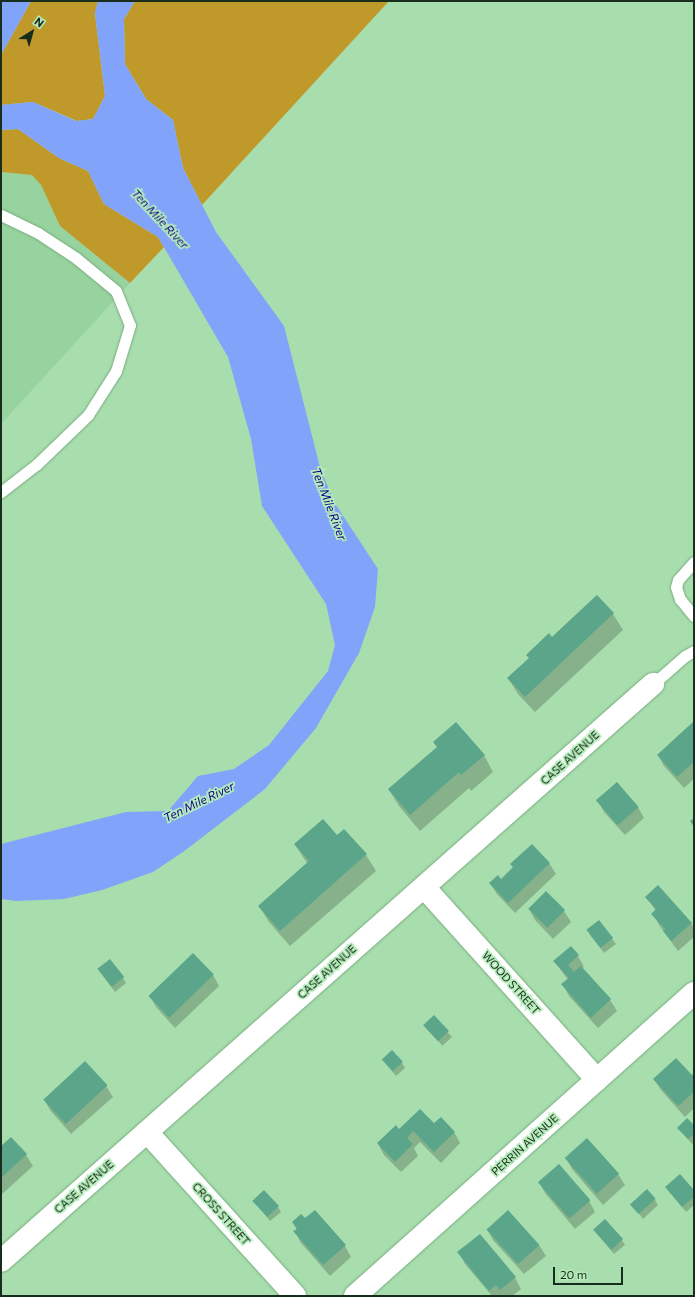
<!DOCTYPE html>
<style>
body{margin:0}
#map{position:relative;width:695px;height:1297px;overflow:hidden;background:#a8deae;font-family:Commissioner,sans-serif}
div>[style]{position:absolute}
.built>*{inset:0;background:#97d39e}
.green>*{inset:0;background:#c0992b}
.water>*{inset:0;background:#82a3fa}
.shadow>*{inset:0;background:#0003;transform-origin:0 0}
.building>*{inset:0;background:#5ba68a;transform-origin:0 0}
.roads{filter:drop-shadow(0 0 1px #77ab7d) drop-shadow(0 0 1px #77ab7d)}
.lane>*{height:11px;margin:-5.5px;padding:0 5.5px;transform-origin:5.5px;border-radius:5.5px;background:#fff}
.street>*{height:22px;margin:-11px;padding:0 11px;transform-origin:11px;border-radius:11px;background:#fff}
span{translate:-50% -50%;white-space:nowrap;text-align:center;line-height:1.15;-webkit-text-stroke:3.5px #b5ebba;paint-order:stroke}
.street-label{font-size:11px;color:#182d1b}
.water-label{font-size:12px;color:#0e0089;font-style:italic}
.frame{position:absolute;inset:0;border:2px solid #182d1b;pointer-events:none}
.north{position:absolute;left:12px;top:12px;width:40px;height:40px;-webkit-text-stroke:3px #b5ebba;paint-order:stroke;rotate:37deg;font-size:11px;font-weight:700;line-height:16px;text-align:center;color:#182d1b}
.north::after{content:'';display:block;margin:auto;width:14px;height:18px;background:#182d1b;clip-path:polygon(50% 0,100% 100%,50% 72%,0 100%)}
.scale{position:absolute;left:553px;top:1267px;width:70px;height:18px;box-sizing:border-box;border:2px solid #182d1b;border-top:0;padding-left:5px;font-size:12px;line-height:14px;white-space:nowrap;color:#182d1b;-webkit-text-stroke:3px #b5ebba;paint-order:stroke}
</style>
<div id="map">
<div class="built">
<i style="clip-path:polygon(1px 172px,32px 175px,41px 185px,60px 226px,130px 283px,1px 424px)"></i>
</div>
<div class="green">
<i style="clip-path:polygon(31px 1px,98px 1px,95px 13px,105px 96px,93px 119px,77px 121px,33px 102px,1px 105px,1px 55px)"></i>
<i style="clip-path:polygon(135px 1px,389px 1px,202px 205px,183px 168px,173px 120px,146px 99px,125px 64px,124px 19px)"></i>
<i style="clip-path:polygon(18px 129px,59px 158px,88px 171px,104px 204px,158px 237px,164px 247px,130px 283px,60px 226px,41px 185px,32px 175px,1px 172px,1px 130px)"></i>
</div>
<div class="water">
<i style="clip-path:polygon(1px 1px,31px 1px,1px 55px)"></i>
<i style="clip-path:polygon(98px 1px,135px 1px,124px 19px,125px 64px,146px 99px,173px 120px,183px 168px,216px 232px,284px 326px,321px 471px,336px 505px,378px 569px,375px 607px,359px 653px,316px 728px,265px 789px,183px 852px,153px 872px,102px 890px,64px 899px,16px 901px,1px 899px,1px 844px,126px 812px,168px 811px,198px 776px,234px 769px,269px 745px,328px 671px,335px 645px,326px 604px,262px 506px,251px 439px,228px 357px,158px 237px,104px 204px,88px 171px,59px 158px,18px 129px,1px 130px,1px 105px,33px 102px,76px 121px,93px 119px,105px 96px,95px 13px)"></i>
</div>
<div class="shadow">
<i style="clip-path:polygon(596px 596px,613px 614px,623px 630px,535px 712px,518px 694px,508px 678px)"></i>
<i style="clip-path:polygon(694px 722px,694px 779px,684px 788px,664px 766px,658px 755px)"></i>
<i style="clip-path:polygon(484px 755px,493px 772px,471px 791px,469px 788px,420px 831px,399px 806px,389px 790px)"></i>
<i style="clip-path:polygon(598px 801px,638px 807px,644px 818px,625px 835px,604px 812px)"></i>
<i style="clip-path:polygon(344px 830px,366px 855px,376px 871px,290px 946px,269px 922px,259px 906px,307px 863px,295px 845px,337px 836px)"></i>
<i style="clip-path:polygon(549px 863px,556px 874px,515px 913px,497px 894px,490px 883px)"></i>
<i style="clip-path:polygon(546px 892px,564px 911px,571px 922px,553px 939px,535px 920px,529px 909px)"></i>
<i style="clip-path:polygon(646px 897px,691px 923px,694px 928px,694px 937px,678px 951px,659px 925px,653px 914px,656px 911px)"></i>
<i style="clip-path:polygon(599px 921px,616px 944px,604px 953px,590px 935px)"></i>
<i style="clip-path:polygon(578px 956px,584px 967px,582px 968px,610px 1000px,617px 1011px,598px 1028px,569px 996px,563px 985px,568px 980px,555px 962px)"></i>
<i style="clip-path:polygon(102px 974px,123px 978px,126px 983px,115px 992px)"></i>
<i style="clip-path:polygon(213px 975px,219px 986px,175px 1028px,156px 1007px,150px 996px)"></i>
<i style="left:434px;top:1017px;width:27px;height:13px;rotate:48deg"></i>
<i style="clip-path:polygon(382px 1059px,402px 1063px,405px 1068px,396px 1076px)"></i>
<i style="clip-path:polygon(85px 1062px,106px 1086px,113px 1097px,71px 1134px,50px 1110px,44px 1099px)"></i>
<i style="clip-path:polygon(694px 1074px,694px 1108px,685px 1117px,661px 1090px,654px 1079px,692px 1076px)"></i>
<i style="clip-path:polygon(434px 1124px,454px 1132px,460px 1143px,441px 1163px,420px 1142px,414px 1148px,418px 1156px,401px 1172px,384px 1155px,378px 1144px,399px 1130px)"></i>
<i style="clip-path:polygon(694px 1126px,694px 1142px,692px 1144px,678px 1128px)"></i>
<i style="clip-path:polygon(11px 1138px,26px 1155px,33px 1166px,1px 1195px,1px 1147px)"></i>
<i style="clip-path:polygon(566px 1158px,618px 1174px,625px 1185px,603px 1205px,572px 1169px)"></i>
<i style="clip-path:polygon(559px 1165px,589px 1201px,595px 1212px,575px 1229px,545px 1193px,539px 1182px)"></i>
<i style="clip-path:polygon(666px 1187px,694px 1192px,694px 1205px,686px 1212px)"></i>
<i style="clip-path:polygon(655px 1200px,658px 1205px,643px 1219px,632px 1204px)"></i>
<i style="clip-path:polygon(254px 1201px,278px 1207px,281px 1212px,270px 1221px)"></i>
<i style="clip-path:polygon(315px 1211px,345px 1246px,351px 1257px,330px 1276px,301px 1243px,295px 1232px,297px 1230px,293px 1222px,305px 1219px)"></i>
<i style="clip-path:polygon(487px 1229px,539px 1245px,546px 1256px,524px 1274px,493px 1240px)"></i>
<i style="clip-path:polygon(594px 1230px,622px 1240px,625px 1245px,614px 1254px)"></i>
<i style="clip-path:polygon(459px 1253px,515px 1278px,521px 1289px,512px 1296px,492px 1296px,465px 1264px)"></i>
</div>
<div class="building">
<i style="clip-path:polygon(597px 595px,614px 613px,525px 697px,507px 678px,529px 658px,526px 655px,549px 633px,552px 637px)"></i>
<i style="clip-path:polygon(694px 721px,694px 762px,677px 777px,657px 755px)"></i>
<i style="clip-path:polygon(456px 722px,485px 755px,461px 775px,459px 772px,410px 815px,388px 789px,437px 747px,433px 742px)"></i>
<i style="left:617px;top:782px;width:33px;height:28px;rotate:49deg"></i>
<i style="clip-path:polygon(694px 818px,694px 827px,690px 821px)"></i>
<i style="clip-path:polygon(323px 819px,337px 835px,344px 829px,367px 854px,280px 931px,258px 906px,309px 861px,294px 844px)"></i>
<i style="clip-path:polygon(532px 844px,550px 863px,508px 903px,489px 883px,498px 875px,501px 879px,513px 867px,510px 864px)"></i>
<i style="clip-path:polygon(658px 885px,692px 923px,671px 941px,663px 931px,665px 929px,651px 914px,656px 909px,645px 897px)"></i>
<i style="left:546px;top:891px;width:27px;height:25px;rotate:45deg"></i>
<i style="left:599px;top:920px;width:23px;height:16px;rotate:52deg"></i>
<i style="clip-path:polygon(571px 946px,579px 955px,568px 965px,574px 972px,581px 966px,611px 999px,591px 1018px,561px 984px,569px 978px,553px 961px)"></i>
<i style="left:193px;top:953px;width:30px;height:62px;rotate:46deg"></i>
<i style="left:110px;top:959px;width:23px;height:16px;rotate:52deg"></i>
<i style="left:434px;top:1015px;width:22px;height:15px;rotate:47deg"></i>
<i style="left:392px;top:1050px;width:16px;height:14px;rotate:47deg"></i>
<i style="clip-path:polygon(676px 1058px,692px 1075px,694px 1073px,694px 1092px,678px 1106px,653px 1079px)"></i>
<i style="left:85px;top:1061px;width:33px;height:57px;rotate:47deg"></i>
<i style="clip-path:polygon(420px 1109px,434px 1123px,441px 1117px,455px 1132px,434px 1152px,413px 1131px,407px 1138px,413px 1144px,395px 1162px,377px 1143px,396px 1125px,399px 1129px)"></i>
<i style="clip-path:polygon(687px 1118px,694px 1125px,694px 1134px,688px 1139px,677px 1128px)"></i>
<i style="clip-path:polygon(11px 1137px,27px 1154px,1px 1178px,1px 1146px)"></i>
<i style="left:587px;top:1138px;width:48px;height:30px;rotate:48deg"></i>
<i style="left:559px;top:1164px;width:48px;height:28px;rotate:49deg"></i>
<i style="clip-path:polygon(680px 1174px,694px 1190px,694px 1197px,682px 1207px,665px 1187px)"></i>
<i style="left:647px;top:1189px;width:13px;height:23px;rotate:48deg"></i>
<i style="left:264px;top:1190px;width:22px;height:16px;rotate:47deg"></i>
<i style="clip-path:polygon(315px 1210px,346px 1245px,323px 1265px,293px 1231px,297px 1229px,292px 1222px,301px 1214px,305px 1218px)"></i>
<i style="left:508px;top:1210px;width:47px;height:29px;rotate:48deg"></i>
<i style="left:605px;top:1219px;width:27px;height:16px;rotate:48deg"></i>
<i style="clip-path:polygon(480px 1234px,516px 1277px,500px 1290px,496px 1285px,489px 1291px,457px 1252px)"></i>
</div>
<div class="roads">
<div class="lane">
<i style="left:1px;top:215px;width:41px;rotate:25.9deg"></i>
<i style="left:38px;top:233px;width:45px;rotate:33.3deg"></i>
<i style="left:76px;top:258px;width:52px;rotate:39.5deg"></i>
<i style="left:116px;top:291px;width:37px;rotate:68deg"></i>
<i style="left:130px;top:325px;width:48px;rotate:106.9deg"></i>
<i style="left:116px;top:371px;width:52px;rotate:122.5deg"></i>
<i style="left:88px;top:415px;width:71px;rotate:136.1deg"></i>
<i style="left:37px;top:464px;width:46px;rotate:142.1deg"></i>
<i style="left:694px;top:562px;width:24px;rotate:132deg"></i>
<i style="left:678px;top:580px;width:7px;rotate:106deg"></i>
<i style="left:676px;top:587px;width:13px;rotate:72deg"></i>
<i style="left:680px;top:599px;width:22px;rotate:51deg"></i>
<i style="left:653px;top:684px;width:43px;rotate:-41.2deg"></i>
<i style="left:685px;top:656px;width:10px;rotate:-29deg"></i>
</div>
<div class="street">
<i style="left:424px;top:887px;width:259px;rotate:48.1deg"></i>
<i style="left:147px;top:1132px;width:221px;rotate:47.9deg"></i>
<i style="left:1px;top:1261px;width:871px;rotate:-41.51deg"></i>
<i style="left:355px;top:1296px;width:455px;rotate:-41.8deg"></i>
</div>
</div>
<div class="street-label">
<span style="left:570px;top:758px;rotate:-42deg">CASE AVENUE</span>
<span style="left:327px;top:972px;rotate:-42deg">CASE AVENUE</span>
<span style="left:511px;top:983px;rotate:48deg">WOOD STREET</span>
<span style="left:525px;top:1145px;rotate:-42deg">PERRIN AVENUE</span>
<span style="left:84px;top:1187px;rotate:-41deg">CASE AVENUE</span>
<span style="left:221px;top:1214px;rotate:48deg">CROSS STREET</span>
</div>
<div class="water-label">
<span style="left:160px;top:219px;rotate:47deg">Ten Mile River</span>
<span style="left:329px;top:504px;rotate:69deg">Ten Mile River</span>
<span style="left:199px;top:802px;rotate:-26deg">Ten Mile River</span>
</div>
<div class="frame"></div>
<div class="north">N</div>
<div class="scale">20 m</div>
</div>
